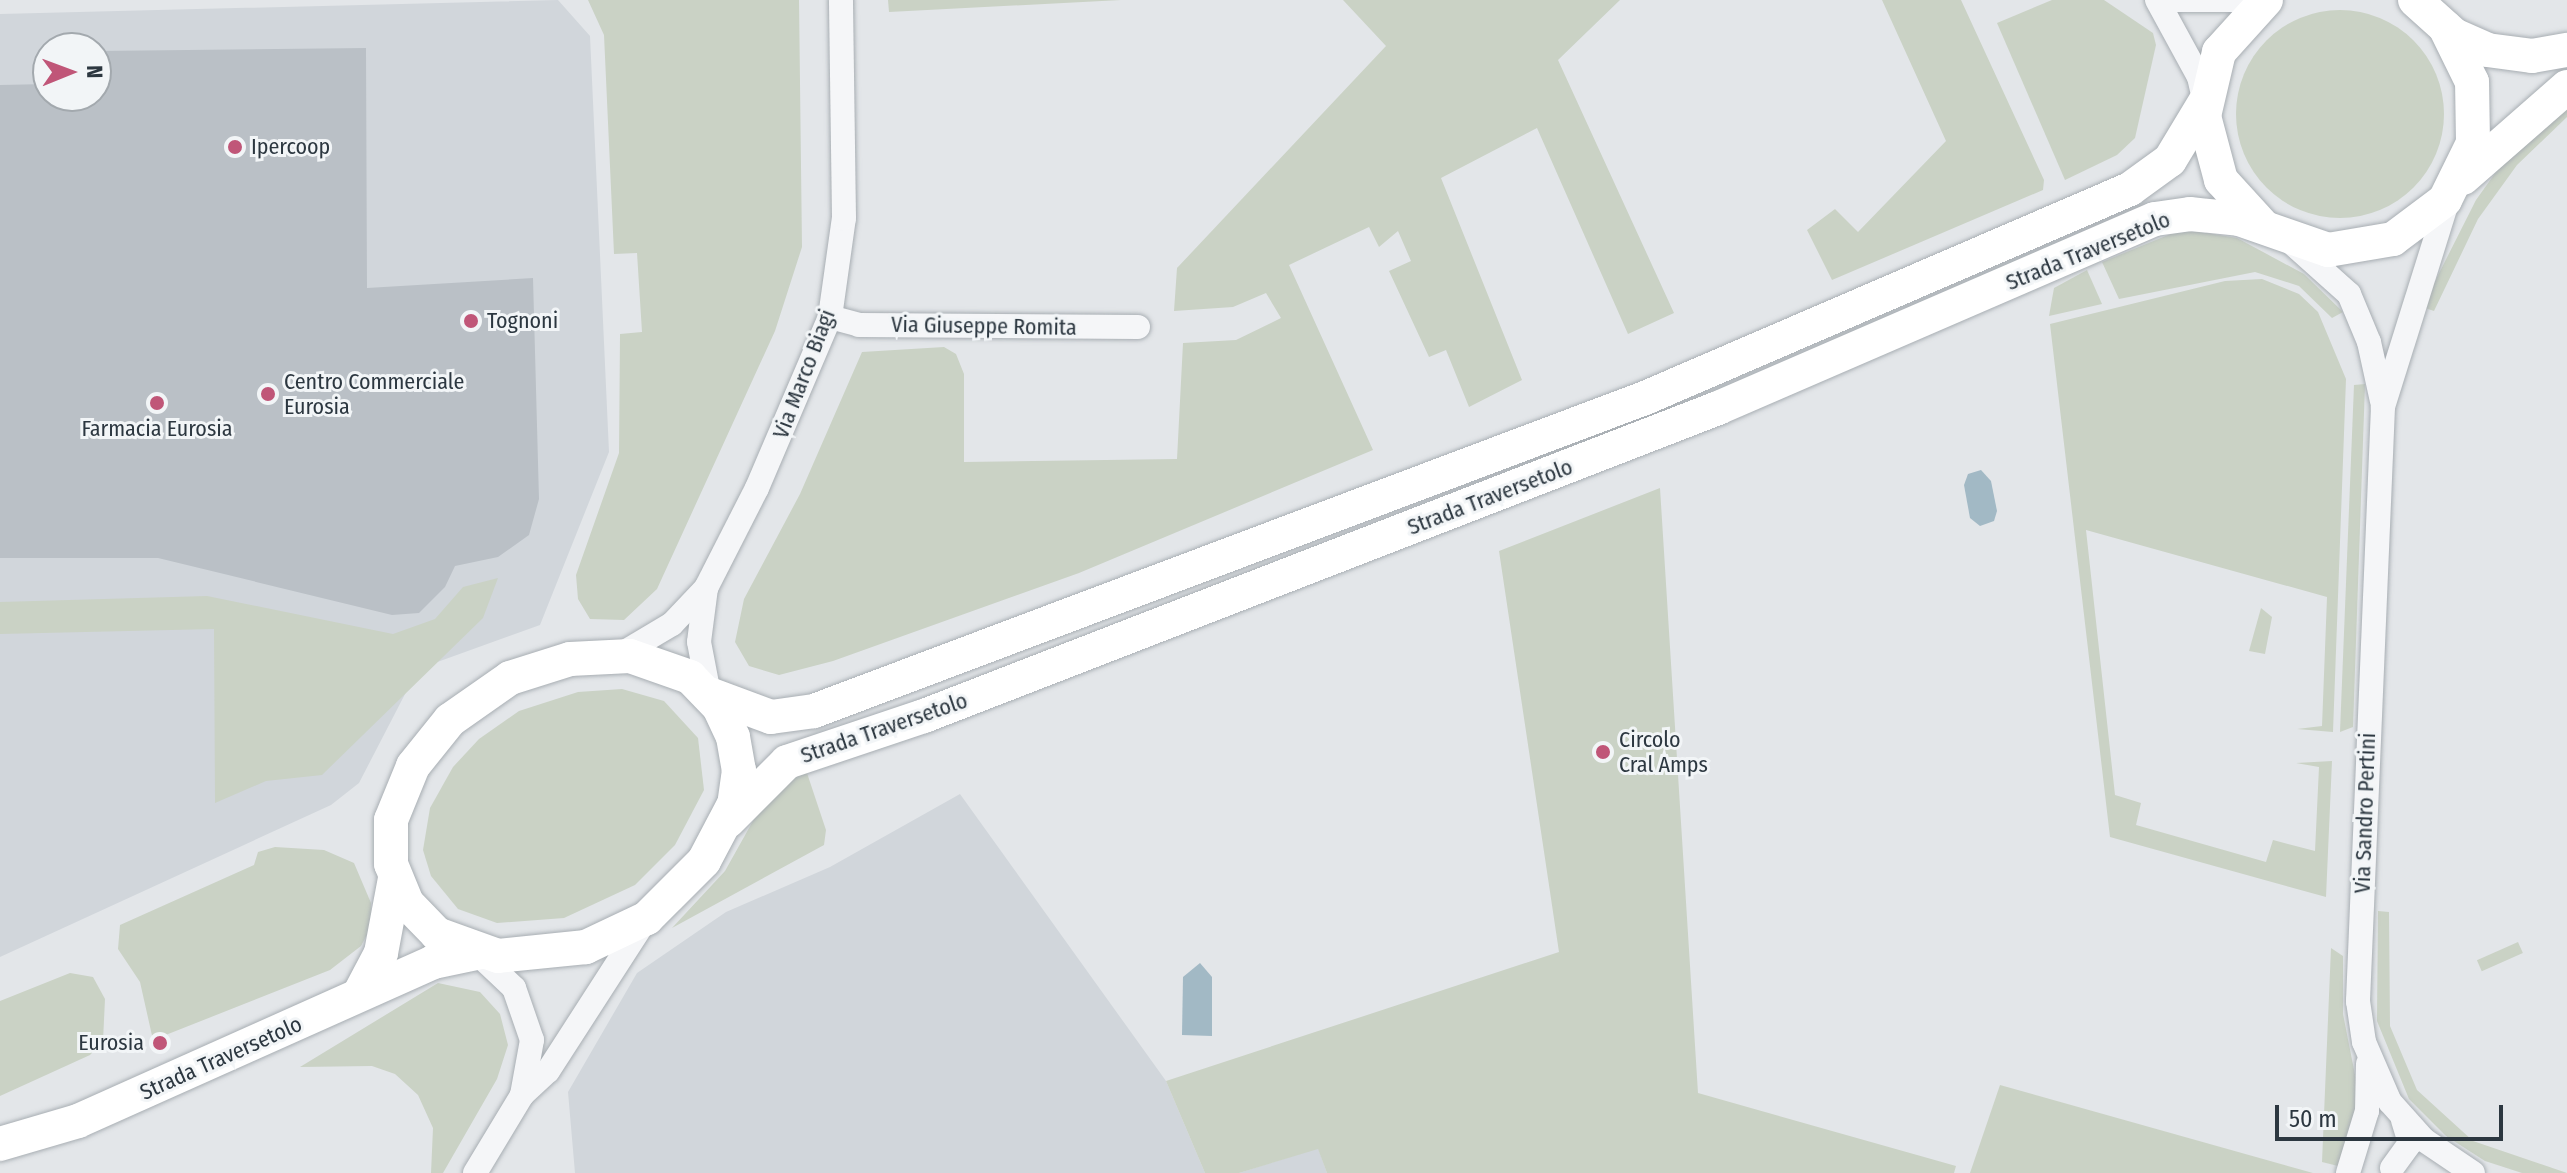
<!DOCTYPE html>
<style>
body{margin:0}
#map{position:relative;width:2567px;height:1173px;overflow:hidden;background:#e3e6e9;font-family:"Fira Sans Condensed",sans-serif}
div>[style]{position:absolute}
.built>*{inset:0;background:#d1d6db}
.green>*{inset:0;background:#cad2c5;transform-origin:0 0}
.round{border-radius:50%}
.water>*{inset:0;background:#a2b9c5}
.building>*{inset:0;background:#bac0c6}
.roads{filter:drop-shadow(0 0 2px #a8aeb3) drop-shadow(0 0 2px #a8aeb3)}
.minor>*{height:24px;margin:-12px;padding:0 12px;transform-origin:12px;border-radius:12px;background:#f5f6f8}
.secondary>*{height:34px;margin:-17px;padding:0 17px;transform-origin:17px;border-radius:17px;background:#fff}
.dots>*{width:22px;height:22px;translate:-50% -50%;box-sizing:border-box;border:4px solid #f2f5f7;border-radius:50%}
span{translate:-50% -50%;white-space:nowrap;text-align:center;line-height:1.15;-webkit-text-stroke:6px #f2f5f7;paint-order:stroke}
.poi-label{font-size:22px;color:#2c3740}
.left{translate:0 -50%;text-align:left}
.right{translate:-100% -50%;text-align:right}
.street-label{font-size:22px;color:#2c3740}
.north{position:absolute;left:32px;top:32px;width:80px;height:80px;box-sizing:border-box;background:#f2f5f7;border:2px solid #a3a9ae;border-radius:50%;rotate:89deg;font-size:22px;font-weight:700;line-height:32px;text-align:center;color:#2c3740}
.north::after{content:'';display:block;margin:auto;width:28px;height:36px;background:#c05678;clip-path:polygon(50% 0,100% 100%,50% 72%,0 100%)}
.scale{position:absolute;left:2275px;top:1105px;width:228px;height:36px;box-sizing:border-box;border:4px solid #2c3740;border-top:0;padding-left:10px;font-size:24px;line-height:28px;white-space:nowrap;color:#2c3740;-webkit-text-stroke:6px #f2f5f7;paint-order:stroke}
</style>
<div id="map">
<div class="built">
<i style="clip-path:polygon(evenodd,558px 0,590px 36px,609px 452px,540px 625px,418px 669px,359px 783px,331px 805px,0 957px,0 14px,558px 0,48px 48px,96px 48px,96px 96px,48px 96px,48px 48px)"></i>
<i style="clip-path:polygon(960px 794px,1166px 1081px,1205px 1173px,575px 1173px,568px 1092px,637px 973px,726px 912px,830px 867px)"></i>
<i style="clip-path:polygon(1318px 1148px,1327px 1173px,1239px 1173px)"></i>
</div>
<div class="green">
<i style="clip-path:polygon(588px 0,799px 0,802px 247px,775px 331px,657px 589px,624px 620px,590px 619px,578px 599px,576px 575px,619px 453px,620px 334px,642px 332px,637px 253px,614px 254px,604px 35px)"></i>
<i style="clip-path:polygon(888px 0,1121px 0,889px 12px)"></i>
<i style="clip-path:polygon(1343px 0,1620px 0,1558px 60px,1674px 313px,1628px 334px,1537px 128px,1441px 178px,1522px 380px,1469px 407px,1446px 350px,1429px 357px,1389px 271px,1411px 261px,1398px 231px,1379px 247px,1369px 227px,1289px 265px,1373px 450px,1079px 573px,833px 661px,779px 675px,749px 666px,735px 642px,744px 599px,800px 494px,862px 352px,944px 347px,956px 354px,964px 374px,964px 462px,1177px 459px,1183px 343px,1236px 340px,1281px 318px,1266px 293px,1233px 307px,1174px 311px,1177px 268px,1386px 46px)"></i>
<i style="clip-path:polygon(1882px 0,1961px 0,2044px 180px,2043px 190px,1832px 280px,1807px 230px,1835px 209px,1858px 232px,1946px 141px)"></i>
<i style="clip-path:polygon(2052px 0,2104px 0,2153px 33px,2156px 45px,2135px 138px,2117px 155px,2065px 180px,1997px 23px)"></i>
<i class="round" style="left:2236px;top:10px;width:208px;height:208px"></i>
<i style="clip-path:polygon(2567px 101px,2567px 117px,2517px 165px,2478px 219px,2434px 311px,2422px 307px,2476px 200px,2501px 165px)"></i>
<i style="clip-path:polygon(2183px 229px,2237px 238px,2304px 274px,2343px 312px,2332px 318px,2299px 286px,2255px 272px,2119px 299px,2102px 262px)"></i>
<i style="clip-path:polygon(2087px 270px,2102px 304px,2049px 316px,2054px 288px)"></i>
<i style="clip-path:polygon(2262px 279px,2299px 294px,2318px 312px,2346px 379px,2333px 732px,2297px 729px,2322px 726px,2327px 597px,2086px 530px,2115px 795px,2141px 803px,2136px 825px,2266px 862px,2273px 840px,2315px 851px,2319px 767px,2296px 763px,2332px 761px,2326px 897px,2110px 837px,2050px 324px,2225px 281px)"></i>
<i style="clip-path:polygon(2365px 384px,2353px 727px,2340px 732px,2354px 385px)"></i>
<i style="clip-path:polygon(1660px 488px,1698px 1093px,1956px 1166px,1954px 1173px,1327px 1173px,1318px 1149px,1239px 1173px,1205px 1173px,1166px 1081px,1559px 952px,1499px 551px)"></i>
<i style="clip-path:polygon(498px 578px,483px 618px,322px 775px,266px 781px,215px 803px,214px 629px,0 634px,0 602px,207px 596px,393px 634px,435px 619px,463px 587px)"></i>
<i style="clip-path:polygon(2261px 608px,2272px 617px,2265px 654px,2249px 651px)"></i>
<i style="clip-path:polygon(622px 689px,664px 701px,698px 738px,704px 790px,675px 845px,635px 885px,564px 918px,497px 923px,458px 909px,431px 876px,423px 850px,430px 808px,453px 767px,479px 739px,519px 711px,578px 692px)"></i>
<i style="clip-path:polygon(806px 770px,826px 830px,824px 845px,672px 928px,725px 871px,767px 796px)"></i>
<i style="clip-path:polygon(275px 847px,324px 850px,354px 863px,371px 903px,370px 929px,361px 946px,330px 970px,153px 1040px,140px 982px,118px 949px,120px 925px,254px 865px,258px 852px)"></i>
<i style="clip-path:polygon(2378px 911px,2389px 912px,2390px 1026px,2417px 1090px,2473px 1141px,2567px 1173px,2522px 1173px,2485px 1161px,2446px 1136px,2409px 1099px,2377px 1021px)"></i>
<i style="left:2518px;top:942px;width:12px;height:45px;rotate:66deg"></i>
<i style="clip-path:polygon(2331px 948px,2343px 956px,2343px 1014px,2356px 1080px,2356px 1107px,2338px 1166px,2322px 1162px)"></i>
<i style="clip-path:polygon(70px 973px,93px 977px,105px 999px,103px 1041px,90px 1055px,0 1096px,0 1001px)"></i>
<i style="clip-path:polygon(438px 983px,480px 992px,500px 1014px,508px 1045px,497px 1079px,443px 1173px,431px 1173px,433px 1128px,418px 1095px,395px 1074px,372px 1066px,300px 1067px)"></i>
<i style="clip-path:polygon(2000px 1085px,2313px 1173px,1970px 1173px)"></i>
</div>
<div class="water">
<i style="clip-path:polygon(1981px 470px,1991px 481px,1997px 511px,1994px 521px,1980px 526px,1970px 518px,1964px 485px,1968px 474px)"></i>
<i style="clip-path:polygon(1200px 963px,1212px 977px,1212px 1036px,1182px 1035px,1183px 977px)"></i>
</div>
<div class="building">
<i style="clip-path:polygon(366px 48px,367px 288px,533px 278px,539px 499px,529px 535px,498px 557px,455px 566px,445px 587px,419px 613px,392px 615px,158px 558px,0 558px,0 85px,48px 84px,48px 96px,96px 96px,96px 51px)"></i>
</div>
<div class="roads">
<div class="minor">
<i style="left:2157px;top:0;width:88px;rotate:61.4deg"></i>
<i style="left:2199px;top:77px;width:26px;rotate:77deg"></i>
<i style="left:2164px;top:0;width:92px"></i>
<i style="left:2449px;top:196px;width:221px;rotate:107.4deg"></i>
<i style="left:2383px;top:407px;width:595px;rotate:92.41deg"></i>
<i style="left:2358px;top:1001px;width:41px;rotate:81.7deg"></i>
<i style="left:2364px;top:1042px;width:65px;rotate:66.6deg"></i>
<i style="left:2390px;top:1102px;width:51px;rotate:48.2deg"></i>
<i style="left:2424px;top:1140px;width:59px;rotate:34deg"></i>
<i style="left:2293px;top:244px;width:75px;rotate:41.8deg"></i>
<i style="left:2349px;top:294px;width:52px;rotate:67.4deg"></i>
<i style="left:2369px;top:342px;width:60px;rotate:77.6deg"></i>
<i style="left:830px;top:317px;width:30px;rotate:15deg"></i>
<i style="left:859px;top:325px;width:279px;rotate:0.4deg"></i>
<i style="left:706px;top:588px;width:54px;rotate:97.4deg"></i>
<i style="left:699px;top:642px;width:53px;rotate:79.1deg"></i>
<i style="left:618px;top:656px;width:63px;rotate:-30.7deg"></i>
<i style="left:672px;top:624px;width:50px;rotate:-46.6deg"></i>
<i style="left:706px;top:588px;width:112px;rotate:-63deg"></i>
<i style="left:757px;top:488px;width:186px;rotate:-66.9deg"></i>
<i style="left:830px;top:317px;width:100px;rotate:-82deg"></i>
<i style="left:844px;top:218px;width:218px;rotate:-90.8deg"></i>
<i style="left:522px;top:1095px;width:35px;rotate:-43deg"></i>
<i style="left:548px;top:1071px;width:177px;rotate:-57.2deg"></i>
<i style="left:2392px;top:1168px;width:31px;rotate:-54deg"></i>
<i style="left:2410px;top:1143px;width:24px;rotate:-107deg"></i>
<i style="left:475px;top:1173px;width:91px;rotate:-58.9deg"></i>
<i style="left:522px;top:1095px;width:56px;rotate:-79.7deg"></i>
<i style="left:532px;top:1040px;width:55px;rotate:-109.1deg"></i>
<i style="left:514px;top:988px;width:51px;rotate:-136.6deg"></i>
<i style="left:2348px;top:1173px;width:65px;rotate:-73deg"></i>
<i style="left:2367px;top:1111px;width:47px;rotate:-88.8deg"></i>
</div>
<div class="secondary">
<i style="left:2415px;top:0;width:52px;rotate:41.9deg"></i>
<i style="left:2454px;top:35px;width:36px;rotate:24deg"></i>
<i style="left:2487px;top:50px;width:45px;rotate:7.6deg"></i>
<i style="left:2532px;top:56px;width:36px;rotate:-10deg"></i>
<i style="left:2463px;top:178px;width:138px;rotate:-41.2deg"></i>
<i style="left:2262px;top:225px;width:61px;rotate:-132.3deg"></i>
<i style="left:2221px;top:180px;width:66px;rotate:-104.9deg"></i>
<i style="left:2204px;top:116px;width:66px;rotate:-76.8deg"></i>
<i style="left:2219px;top:52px;width:70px;rotate:-47.9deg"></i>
<i style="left:630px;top:656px;width:64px;rotate:19.3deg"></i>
<i style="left:690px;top:677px;width:42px;rotate:46deg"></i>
<i style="left:719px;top:707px;width:33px;rotate:65deg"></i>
<i style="left:733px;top:737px;width:34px;rotate:80deg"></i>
<i style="left:739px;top:770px;width:34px;rotate:98deg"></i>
<i style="left:734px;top:804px;width:64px;rotate:117.8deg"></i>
<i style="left:704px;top:861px;width:81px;rotate:135deg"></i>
<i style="left:647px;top:918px;width:68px;rotate:154.6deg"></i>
<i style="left:586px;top:947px;width:88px;rotate:174.2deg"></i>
<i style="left:498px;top:956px;width:65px;rotate:-160.2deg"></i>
<i style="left:437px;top:934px;width:43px;rotate:-134.1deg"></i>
<i style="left:407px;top:903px;width:42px;rotate:-112.3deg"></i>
<i style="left:391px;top:864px;width:44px;rotate:-90deg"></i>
<i style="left:391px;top:820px;width:58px;rotate:-67.8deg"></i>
<i style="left:413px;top:766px;width:59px;rotate:-51.2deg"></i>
<i style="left:450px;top:720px;width:73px;rotate:-35deg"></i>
<i style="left:510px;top:678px;width:63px;rotate:-17.6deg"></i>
<i style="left:570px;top:659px;width:60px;rotate:-2.9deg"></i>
<i style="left:709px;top:694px;width:66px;rotate:20.4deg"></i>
<i style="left:771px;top:717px;width:43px;rotate:-7.9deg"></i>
<i style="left:814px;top:711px;width:888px;rotate:-20.64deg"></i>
<i style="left:1645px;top:398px;width:528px;rotate:-23.31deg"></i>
<i style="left:2130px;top:189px;width:49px;rotate:-35.9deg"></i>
<i style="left:2170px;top:160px;width:68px;rotate:-58.9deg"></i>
<i style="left:728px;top:821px;width:83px;rotate:-45deg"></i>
<i style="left:787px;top:762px;width:145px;rotate:-18.6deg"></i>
<i style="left:924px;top:716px;width:852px;rotate:-21.2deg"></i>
<i style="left:1718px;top:408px;width:476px;rotate:-23.4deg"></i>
<i style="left:2155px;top:219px;width:35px;rotate:-8deg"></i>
<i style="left:2190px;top:214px;width:49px;rotate:5.8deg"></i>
<i style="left:2239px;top:219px;width:94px;rotate:19.2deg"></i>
<i style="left:2328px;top:250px;width:66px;rotate:-9.6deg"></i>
<i style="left:2393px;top:239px;width:65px;rotate:-36.9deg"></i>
<i style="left:2445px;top:200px;width:64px;rotate:-63.8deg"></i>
<i style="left:2473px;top:143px;width:61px;rotate:-90.9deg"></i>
<i style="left:2472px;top:82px;width:61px;rotate:-116.1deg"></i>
<i style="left:361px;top:991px;width:43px;rotate:-62.2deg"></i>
<i style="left:381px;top:953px;width:76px;rotate:-79.4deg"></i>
<i style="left:0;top:1144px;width:81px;rotate:-16.4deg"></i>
<i style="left:78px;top:1121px;width:389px;rotate:-24.1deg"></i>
<i style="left:433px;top:962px;width:45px;rotate:-11.6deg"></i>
</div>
</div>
<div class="dots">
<i style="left:235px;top:147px;background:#c05678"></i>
<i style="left:471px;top:321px;background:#c05678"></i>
<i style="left:268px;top:394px;background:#c05678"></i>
<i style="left:157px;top:403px;background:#c05678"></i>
<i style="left:1603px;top:752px;background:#c05678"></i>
<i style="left:160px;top:1043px;background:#c05678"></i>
</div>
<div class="poi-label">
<span class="left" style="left:251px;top:147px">Ipercoop</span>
<span class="left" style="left:487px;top:321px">Tognoni</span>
<span class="left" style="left:284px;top:394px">Centro Commerciale<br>Eurosia</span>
<span style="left:157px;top:429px">Farmacia Eurosia</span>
<span class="left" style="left:1619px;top:752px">Circolo<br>Cral Amps</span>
<span class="right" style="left:144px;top:1043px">Eurosia</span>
</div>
<div class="street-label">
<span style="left:2088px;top:251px;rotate:-22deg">Strada Traversetolo</span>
<span style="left:984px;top:326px;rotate:1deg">Via Giuseppe Romita</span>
<span style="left:804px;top:374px;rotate:-69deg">Via Marco Biagi</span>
<span style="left:1490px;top:497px;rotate:-21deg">Strada Traversetolo</span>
<span style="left:884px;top:728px;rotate:-19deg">Strada Traversetolo</span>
<span style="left:2365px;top:813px;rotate:-88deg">Via Sandro Pertini</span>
<span style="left:221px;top:1058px;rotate:-24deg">Strada Traversetolo</span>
</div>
<div class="north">N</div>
<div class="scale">50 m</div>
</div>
